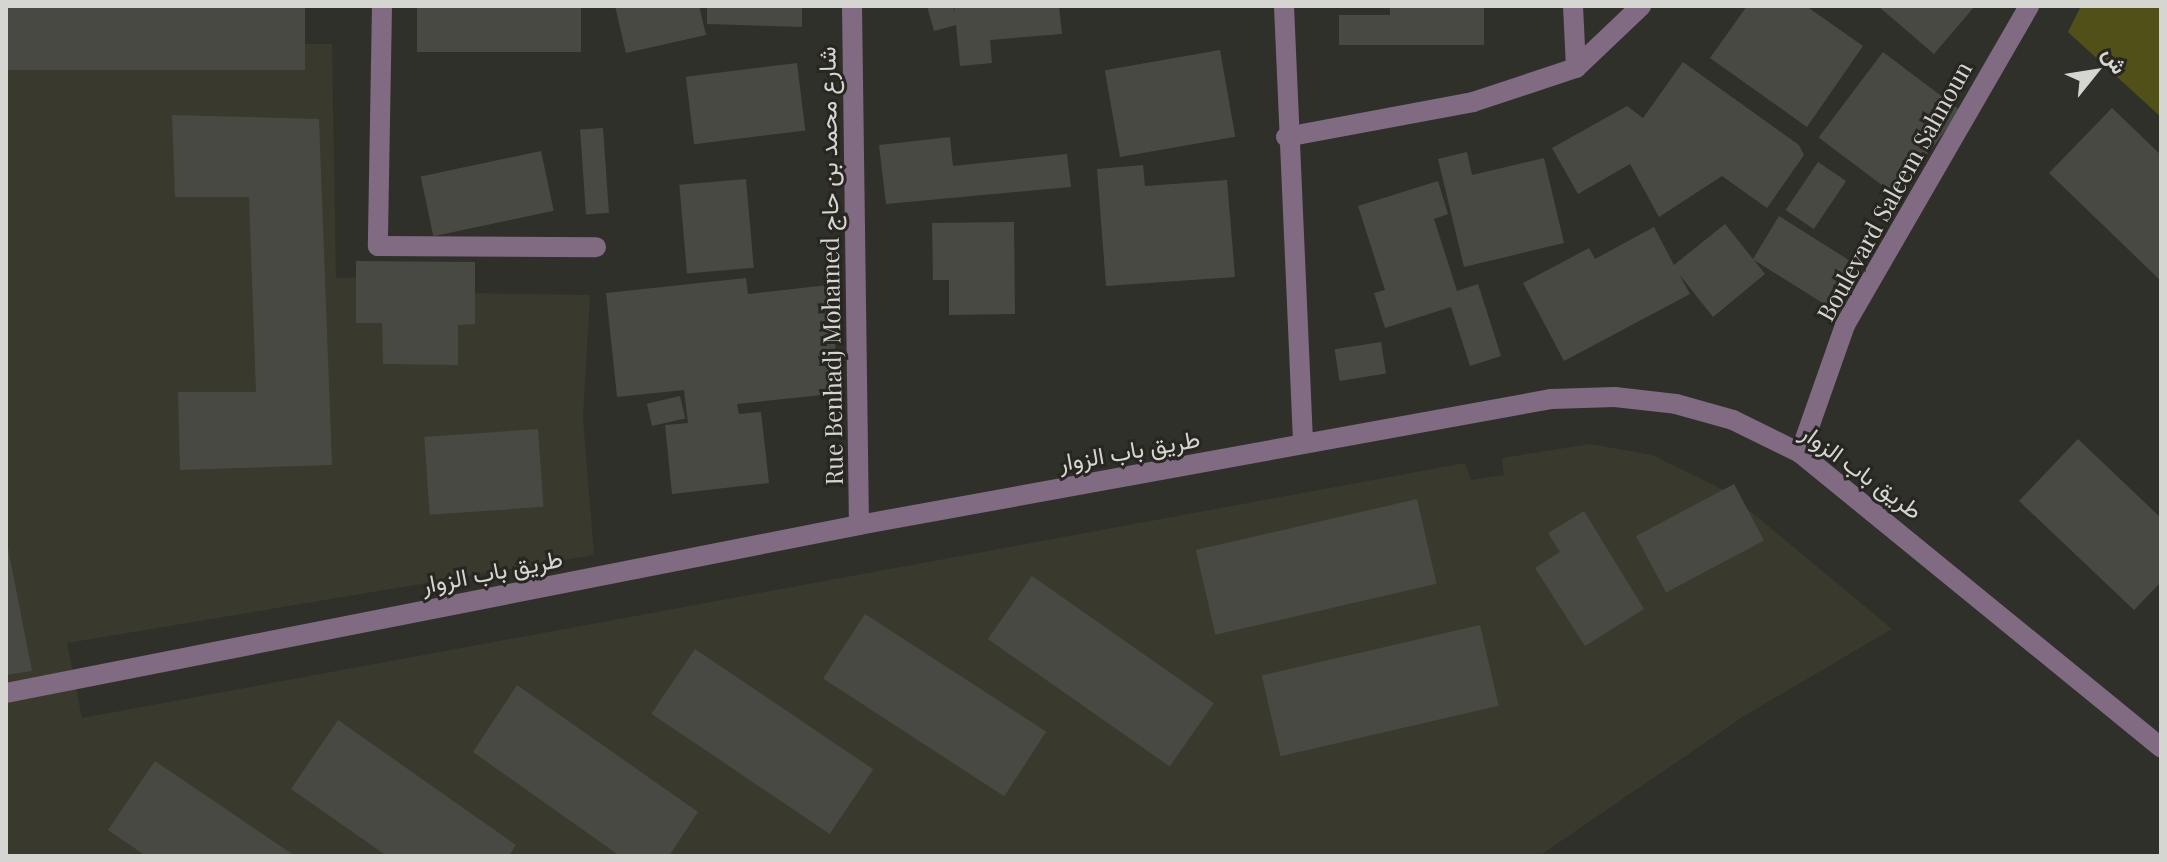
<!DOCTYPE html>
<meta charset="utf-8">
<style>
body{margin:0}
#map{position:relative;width:2167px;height:862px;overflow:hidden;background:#30302b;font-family:"Playfair Display",Vazirmatn,serif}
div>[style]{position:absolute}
.built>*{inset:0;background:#39392e}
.green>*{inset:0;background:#525019}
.building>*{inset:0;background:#494943;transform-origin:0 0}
.minor>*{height:20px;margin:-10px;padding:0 10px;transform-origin:10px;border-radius:10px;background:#816b82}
span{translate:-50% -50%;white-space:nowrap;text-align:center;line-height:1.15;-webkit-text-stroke:6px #272621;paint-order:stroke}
.street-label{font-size:24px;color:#d5d5d2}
.frame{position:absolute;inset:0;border:8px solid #d5d5d2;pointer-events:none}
.north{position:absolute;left:2055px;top:32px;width:80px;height:80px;-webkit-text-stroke:6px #272621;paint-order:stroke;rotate:60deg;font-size:22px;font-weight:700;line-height:32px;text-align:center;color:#d5d5d2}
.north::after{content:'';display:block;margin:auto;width:28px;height:36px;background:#d5d5d2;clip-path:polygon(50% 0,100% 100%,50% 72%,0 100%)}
</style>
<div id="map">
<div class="built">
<i style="clip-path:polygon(6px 6px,305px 6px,305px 44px,332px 44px,336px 278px,424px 277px,457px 293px,590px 295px,583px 418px,594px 555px,67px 643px,82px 718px,1465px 463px,1471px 480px,1504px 475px,1502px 458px,1590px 444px,1652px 455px,1726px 491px,1892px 629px,1744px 716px,1539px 856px,6px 856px)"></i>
</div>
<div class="green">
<i style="clip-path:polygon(2081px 6px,2161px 6px,2161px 117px,2068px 32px)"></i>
</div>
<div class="building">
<i style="left:6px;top:6px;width:299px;height:64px"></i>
<i style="left:417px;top:6px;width:164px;height:46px"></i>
<i style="clip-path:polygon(615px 6px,699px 6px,706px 35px,626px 53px)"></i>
<i style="clip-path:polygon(707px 6px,802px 6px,802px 27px,707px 24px)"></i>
<i style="clip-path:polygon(927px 6px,953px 6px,955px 14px,954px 6px,1059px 6px,1062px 34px,990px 40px,992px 63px,960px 66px,956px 25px,934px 31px)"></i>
<i style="clip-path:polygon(1390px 6px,1484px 6px,1484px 45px,1339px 45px,1339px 15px,1390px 15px)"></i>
<i style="clip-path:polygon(1747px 6px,1806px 6px,1863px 46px,1807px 127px,1710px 58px)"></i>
<i style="clip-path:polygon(1878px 6px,1975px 6px,1934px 54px)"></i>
<i style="left:1220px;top:50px;width:88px;height:117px;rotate:80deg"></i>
<i style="left:1883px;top:52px;width:97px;height:107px;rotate:37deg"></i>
<i style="clip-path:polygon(1683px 62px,1799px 145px,1804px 155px,1767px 208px,1722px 176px,1659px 217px,1630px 164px,1578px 194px,1552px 148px,1627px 106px,1643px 118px)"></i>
<i style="left:797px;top:63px;width:68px;height:112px;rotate:83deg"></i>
<i style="clip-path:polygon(2112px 108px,2161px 155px,2161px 281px,2049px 173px)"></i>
<i style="clip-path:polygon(172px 115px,319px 119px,332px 465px,180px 470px,178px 392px,256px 392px,249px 197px,175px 197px)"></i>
<i style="left:603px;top:128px;width:85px;height:23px;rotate:86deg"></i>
<i style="clip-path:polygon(950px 137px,953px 166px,1067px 154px,1071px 187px,886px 204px,879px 145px)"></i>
<i style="left:541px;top:151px;width:61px;height:123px;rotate:78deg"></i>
<i style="clip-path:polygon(1467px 152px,1472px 175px,1544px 158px,1564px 243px,1464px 267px,1438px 159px)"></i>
<i style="left:1818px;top:162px;width:34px;height:58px;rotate:34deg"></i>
<i style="clip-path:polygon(1143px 165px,1145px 186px,1227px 180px,1235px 277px,1106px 286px,1097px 169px)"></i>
<i style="left:746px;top:179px;width:89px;height:67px;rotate:85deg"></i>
<i style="clip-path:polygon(1438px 181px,1448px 214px,1434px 219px,1457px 291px,1478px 284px,1501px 356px,1470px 366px,1451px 307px,1385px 328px,1374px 293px,1385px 290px,1358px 206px)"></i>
<i style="clip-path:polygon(1779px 216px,1855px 264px,1829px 307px,1754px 260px,1765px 274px,1713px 317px,1679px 274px,1690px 294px,1564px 361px,1523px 283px,1589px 248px,1595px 259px,1654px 227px,1674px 265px,1725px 224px,1753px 259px)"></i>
<i style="clip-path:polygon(1014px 222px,1015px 314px,949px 315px,949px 280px,933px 280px,932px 223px)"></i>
<i style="clip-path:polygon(356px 261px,475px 262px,475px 324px,458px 325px,458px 365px,383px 364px,382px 323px,356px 323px)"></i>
<i style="clip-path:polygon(746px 278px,748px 294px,828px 285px,841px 393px,737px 404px,739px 414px,761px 412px,769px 483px,672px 494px,665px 425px,688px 423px,684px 390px,617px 397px,606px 293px)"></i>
<i style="left:1381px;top:342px;width:32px;height:47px;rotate:81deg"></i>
<i style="left:680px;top:396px;width:23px;height:34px;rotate:77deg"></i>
<i style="left:538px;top:429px;width:78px;height:114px;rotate:86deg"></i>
<i style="clip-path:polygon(2078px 439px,2161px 518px,2161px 582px,2134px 610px,2019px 501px)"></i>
<i style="left:1734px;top:484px;width:64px;height:111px;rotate:62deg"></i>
<i style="left:1417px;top:499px;width:87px;height:227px;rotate:77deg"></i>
<i style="clip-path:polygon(1584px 511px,1644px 609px,1585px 646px,1535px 568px,1560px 552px,1548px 533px)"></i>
<i style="clip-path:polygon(6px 538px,32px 671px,6px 675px)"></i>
<i style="left:1032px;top:576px;width:222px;height:77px;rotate:35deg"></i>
<i style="left:865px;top:614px;width:216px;height:77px;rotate:33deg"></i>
<i style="left:1480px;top:625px;width:83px;height:224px;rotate:77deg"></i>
<i style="left:695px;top:649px;width:215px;height:78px;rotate:34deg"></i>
<i style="clip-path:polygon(517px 685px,698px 812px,669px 856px,620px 856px,473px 752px)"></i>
<i style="clip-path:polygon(338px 720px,516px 845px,509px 856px,387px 856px,291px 789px)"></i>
<i style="clip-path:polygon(155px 761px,295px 856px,146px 856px,108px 830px)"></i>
</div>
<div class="minor">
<i style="left:382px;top:6px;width:240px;rotate:91deg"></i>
<i style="left:378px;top:246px;width:218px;rotate:0.3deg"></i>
<i style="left:852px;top:6px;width:519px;rotate:89.23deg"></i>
<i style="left:1284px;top:6px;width:438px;rotate:87.5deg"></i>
<i style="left:1573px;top:6px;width:62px;rotate:87.2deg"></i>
<i style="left:1286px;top:137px;width:190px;rotate:-10.6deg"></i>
<i style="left:1473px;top:102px;width:108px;rotate:-18.3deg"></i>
<i style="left:1576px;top:68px;width:90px;rotate:-43.6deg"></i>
<i style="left:1800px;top:453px;width:136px;rotate:-70.6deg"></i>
<i style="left:1845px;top:325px;width:368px;rotate:-60deg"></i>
<i style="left:6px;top:693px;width:869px;rotate:-11.14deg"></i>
<i style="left:859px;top:525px;width:703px;rotate:-10.32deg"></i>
<i style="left:1551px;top:399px;width:64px;rotate:-1.8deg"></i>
<i style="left:1615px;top:397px;width:61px;rotate:6.5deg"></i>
<i style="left:1676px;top:404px;width:59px;rotate:15.7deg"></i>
<i style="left:1733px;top:420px;width:75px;rotate:26.2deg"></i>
<i style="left:1800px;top:453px;width:466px;rotate:39.2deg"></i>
</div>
<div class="street-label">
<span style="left:1894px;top:191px;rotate:-61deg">Boulevard Saleem Sahnoun</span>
<span style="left:830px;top:266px;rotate:-91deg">Rue Benhadj Mohamed شارع محمد بن حاج</span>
<span style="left:1129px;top:450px;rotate:-10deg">طريق باب الزوار</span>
<span style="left:1862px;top:471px;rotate:36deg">طريق باب الزوار</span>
<span style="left:492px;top:571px;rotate:-11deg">طريق باب الزوار</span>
</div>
<div class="frame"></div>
<div class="north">ش</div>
</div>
